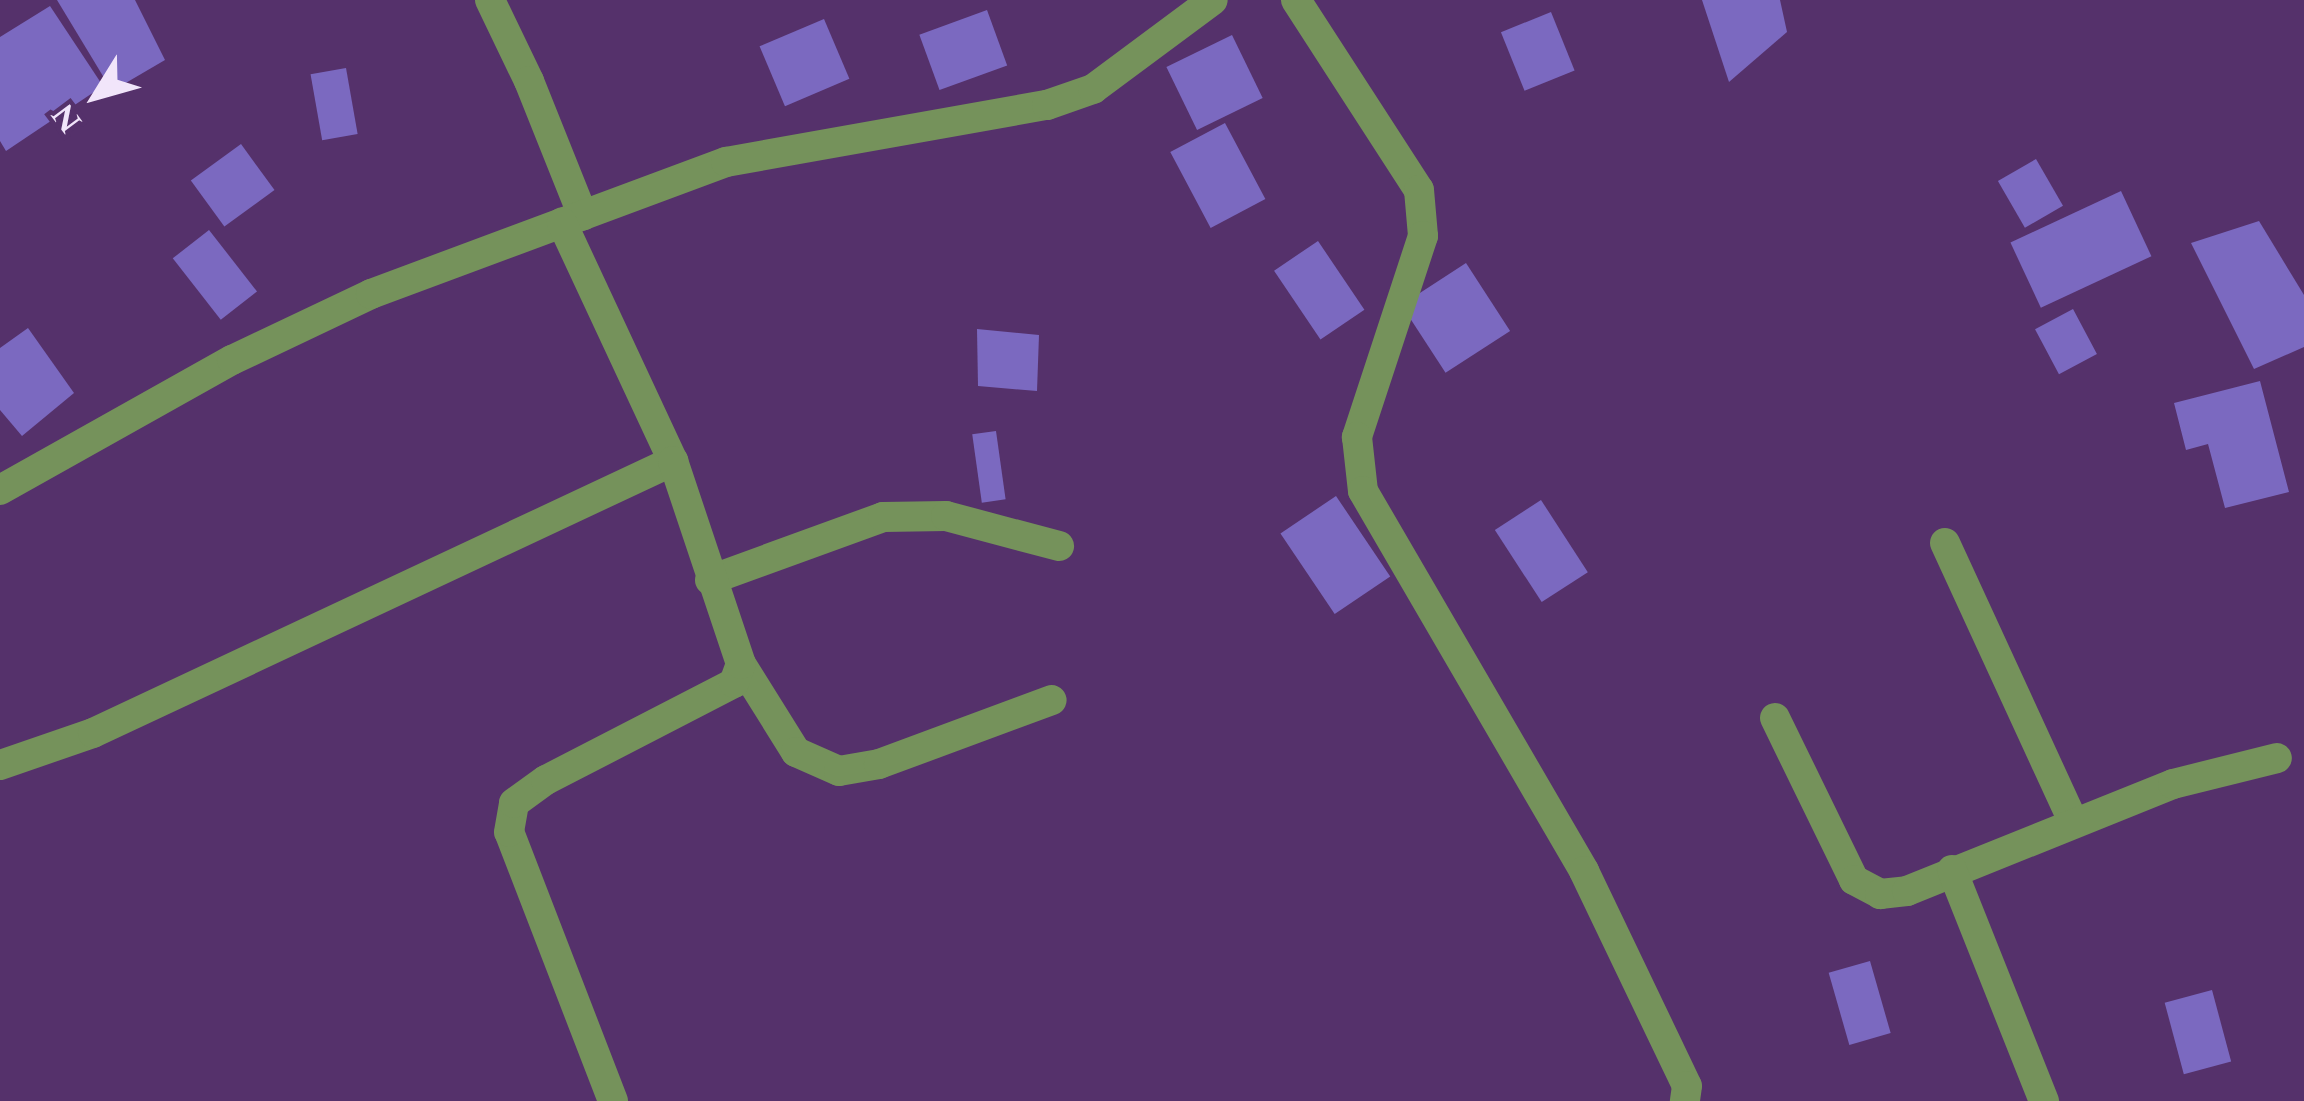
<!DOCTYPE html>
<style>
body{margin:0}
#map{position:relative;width:2304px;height:1101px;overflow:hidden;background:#55316b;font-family:Spectral,serif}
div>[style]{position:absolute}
.building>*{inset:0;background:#7b69c0;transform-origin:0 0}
.minor>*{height:30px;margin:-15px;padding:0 15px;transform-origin:15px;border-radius:15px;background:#75925b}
span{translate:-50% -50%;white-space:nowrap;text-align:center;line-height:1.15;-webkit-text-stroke:12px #55316b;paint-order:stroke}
.north{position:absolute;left:36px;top:36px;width:120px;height:120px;-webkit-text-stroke:9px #55316b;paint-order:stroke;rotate:233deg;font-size:33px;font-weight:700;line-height:48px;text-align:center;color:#f1e5fa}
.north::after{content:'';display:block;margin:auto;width:42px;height:54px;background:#f1e5fa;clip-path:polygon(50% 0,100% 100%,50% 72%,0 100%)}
</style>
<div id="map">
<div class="building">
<i style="clip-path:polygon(57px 0,135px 0,165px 60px,112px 91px)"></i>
<i style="clip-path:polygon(1702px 0,1780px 0,1787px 32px,1729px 82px)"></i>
<i style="clip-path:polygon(50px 6px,103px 86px,6px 151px,0 141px,0 37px)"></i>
<i style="left:987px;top:10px;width:59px;height:72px;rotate:70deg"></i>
<i style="left:1551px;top:12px;width:63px;height:54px;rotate:68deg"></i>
<i style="left:824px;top:19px;width:65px;height:70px;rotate:67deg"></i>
<i style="left:1232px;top:35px;width:70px;height:73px;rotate:64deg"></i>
<i style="left:346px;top:68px;width:67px;height:36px;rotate:80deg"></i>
<i style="left:1225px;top:123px;width:86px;height:62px;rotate:62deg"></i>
<i style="left:241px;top:144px;width:57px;height:62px;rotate:54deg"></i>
<i style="left:2036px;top:159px;width:54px;height:44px;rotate:60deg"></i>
<i style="left:2121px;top:191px;width:72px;height:122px;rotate:65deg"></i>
<i style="clip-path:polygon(2259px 221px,2304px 295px,2304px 347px,2254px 369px,2191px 243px)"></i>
<i style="left:209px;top:230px;width:78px;height:46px;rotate:52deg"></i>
<i style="left:1318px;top:241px;width:83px;height:53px;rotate:56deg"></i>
<i style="left:1466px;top:263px;width:81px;height:77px;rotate:57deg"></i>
<i style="left:2073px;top:309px;width:51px;height:43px;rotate:62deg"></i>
<i style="clip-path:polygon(28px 328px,74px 393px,22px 436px,0 410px,0 348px)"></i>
<i style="clip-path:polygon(977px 329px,1039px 335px,1037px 391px,978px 386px)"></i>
<i style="clip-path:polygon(2260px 381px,2289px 492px,2225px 508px,2208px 444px,2186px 450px,2174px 403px)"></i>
<i style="left:996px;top:431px;width:69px;height:24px;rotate:82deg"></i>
<i style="left:1336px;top:496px;width:97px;height:67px;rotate:56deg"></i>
<i style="left:1541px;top:500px;width:86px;height:55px;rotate:57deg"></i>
<i style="left:1870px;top:961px;width:75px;height:43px;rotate:74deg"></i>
<i style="left:2212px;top:990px;width:74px;height:49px;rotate:75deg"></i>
</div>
<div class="minor">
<i style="left:490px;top:0;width:90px;rotate:64.3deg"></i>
<i style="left:529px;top:81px;width:145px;rotate:68.2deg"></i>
<i style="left:1296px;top:0;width:226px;rotate:57.1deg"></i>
<i style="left:1419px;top:190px;width:46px;rotate:85deg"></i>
<i style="left:1423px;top:236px;width:212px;rotate:108.2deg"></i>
<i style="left:1357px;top:437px;width:54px;rotate:83.7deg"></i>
<i style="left:1363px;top:491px;width:440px;rotate:59.8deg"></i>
<i style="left:1584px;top:871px;width:238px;rotate:64.4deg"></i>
<i style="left:1687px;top:1086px;width:15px;rotate:98deg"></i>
<i style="left:0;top:490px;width:266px;rotate:-29.3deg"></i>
<i style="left:232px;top:360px;width:154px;rotate:-25.4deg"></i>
<i style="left:371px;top:294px;width:379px;rotate:-20.4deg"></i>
<i style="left:726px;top:162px;width:326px;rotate:-10.1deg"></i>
<i style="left:1047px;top:105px;width:49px;rotate:-19.2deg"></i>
<i style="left:1093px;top:89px;width:149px;rotate:-36.6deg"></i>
<i style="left:1945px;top:543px;width:306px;rotate:65.3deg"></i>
<i style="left:710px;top:580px;width:184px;rotate:-20deg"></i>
<i style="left:883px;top:517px;width:63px;rotate:-0.9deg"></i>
<i style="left:946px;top:516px;width:117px;rotate:14.9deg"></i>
<i style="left:741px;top:664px;width:104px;rotate:58deg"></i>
<i style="left:796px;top:752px;width:47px;rotate:23.8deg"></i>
<i style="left:839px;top:771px;width:41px;rotate:-9.9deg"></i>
<i style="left:879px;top:764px;width:184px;rotate:-20.3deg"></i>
<i style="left:1775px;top:718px;width:180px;rotate:64deg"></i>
<i style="left:1854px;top:880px;width:30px;rotate:28deg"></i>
<i style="left:1880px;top:894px;width:27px;rotate:-6deg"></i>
<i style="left:1907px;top:891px;width:287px;rotate:-21.9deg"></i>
<i style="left:2173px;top:784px;width:107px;rotate:-14deg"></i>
<i style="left:0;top:765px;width:98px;rotate:-19deg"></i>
<i style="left:93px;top:733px;width:641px;rotate:-25.12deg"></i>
<i style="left:673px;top:461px;width:263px;rotate:-115deg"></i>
<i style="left:1952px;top:870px;width:249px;rotate:68.3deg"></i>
<i style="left:613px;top:1101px;width:288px;rotate:-111.1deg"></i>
<i style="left:509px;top:832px;width:29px;rotate:-80deg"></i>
<i style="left:514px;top:803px;width:39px;rotate:-36deg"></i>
<i style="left:546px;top:780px;width:212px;rotate:-27.3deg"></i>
<i style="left:734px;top:683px;width:20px;rotate:-70deg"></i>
<i style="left:741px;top:664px;width:214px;rotate:-108.5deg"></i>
</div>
<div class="north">N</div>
</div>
